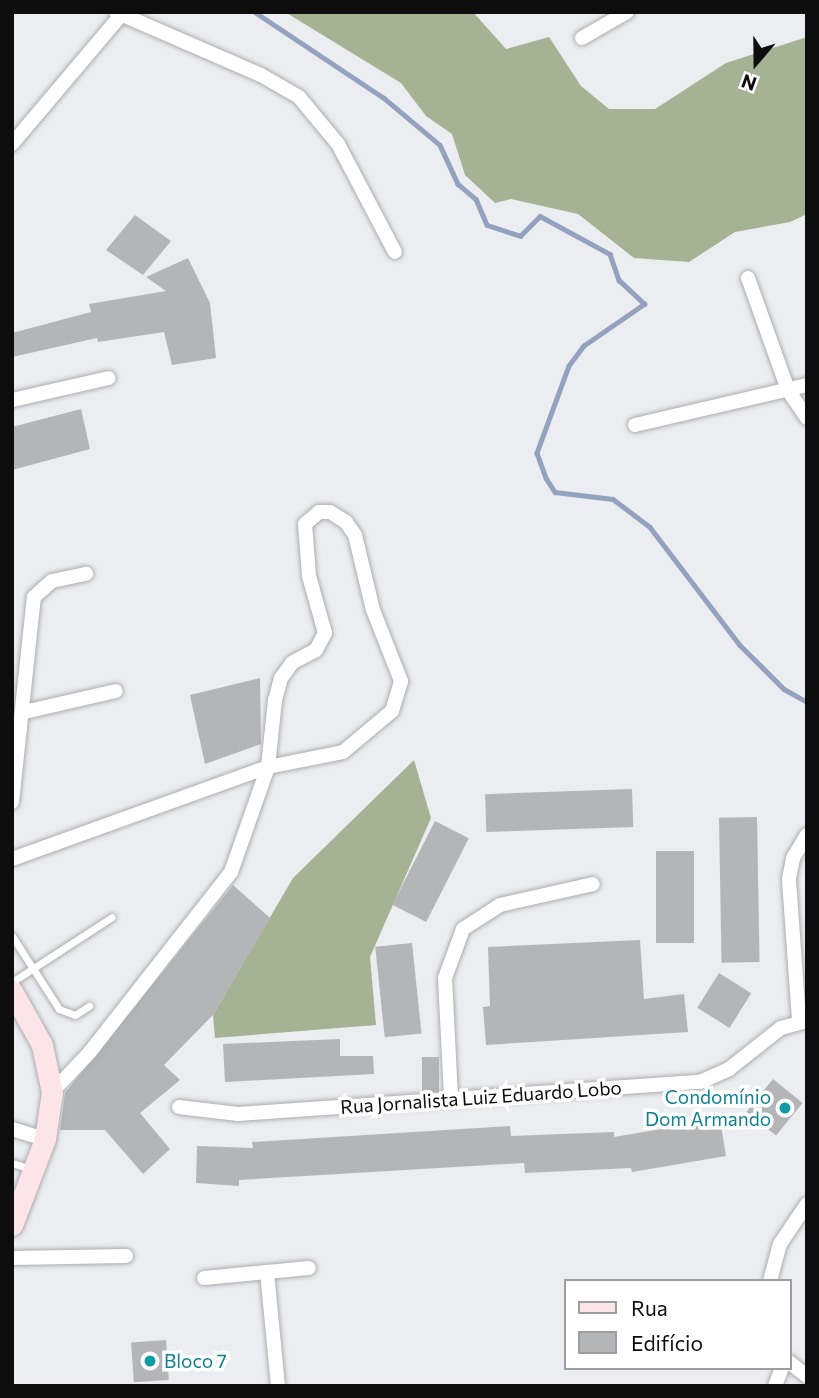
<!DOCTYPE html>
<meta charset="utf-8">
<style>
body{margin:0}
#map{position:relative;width:819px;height:1398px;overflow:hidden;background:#ecedf0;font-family:Commissioner,sans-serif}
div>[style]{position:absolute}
.forest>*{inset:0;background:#a5b294}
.stream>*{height:4.5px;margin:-2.25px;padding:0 2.25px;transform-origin:2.25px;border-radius:2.25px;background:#93a2be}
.building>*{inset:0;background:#b4b5b7;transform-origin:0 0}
.roads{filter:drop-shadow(0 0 2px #acadaf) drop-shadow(0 0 2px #acadaf)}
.service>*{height:7px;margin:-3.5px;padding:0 3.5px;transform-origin:3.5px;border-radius:3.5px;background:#fff}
.minor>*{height:14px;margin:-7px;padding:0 7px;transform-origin:7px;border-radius:7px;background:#fff}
.secondary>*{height:21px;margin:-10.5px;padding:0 10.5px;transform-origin:10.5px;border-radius:10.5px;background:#fce4e8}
.dots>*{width:19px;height:19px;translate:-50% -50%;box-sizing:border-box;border:4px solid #fff;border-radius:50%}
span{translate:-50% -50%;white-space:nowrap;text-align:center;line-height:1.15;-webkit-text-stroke:7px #fff;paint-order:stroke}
.street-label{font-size:19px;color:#0d0d0e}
.culture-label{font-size:19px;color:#0d838f}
.right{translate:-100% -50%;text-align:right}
.left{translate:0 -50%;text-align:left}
.frame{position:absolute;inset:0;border:14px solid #0d0d0e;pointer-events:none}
.legend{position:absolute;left:564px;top:1279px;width:228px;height:91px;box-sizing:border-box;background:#fff;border:2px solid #9e9e9f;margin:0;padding:9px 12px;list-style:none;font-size:21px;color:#0d0d0e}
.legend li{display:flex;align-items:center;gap:14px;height:35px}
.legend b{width:35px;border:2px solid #9e9e9f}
.north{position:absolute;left:721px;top:28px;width:70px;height:70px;-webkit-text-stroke:5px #fff;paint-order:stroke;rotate:200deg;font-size:19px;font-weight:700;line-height:28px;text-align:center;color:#0d0d0e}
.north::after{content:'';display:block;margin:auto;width:24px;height:32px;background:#0d0d0e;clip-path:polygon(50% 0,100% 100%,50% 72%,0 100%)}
</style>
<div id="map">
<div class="forest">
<i style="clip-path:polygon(285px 12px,473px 12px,506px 49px,549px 37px,581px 86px,609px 109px,655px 109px,726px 63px,807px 37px,807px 214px,790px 222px,735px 232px,689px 262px,634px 258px,578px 214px,511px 199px,495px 203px,465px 175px,452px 134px,426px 116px,401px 83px)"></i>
<i style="clip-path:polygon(414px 760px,431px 818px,370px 957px,376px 1025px,215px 1038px,213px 1015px,293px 878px)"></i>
</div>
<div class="stream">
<i style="left:255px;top:12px;width:155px;rotate:33.7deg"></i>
<i style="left:384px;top:98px;width:73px;rotate:40deg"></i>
<i style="left:440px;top:145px;width:43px;rotate:65.2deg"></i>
<i style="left:458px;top:184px;width:23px;rotate:40deg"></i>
<i style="left:476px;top:199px;width:28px;rotate:67deg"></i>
<i style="left:487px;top:225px;width:35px;rotate:18deg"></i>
<i style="left:520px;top:236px;width:28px;rotate:-45deg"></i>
<i style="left:540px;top:216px;width:80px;rotate:28.5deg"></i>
<i style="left:610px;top:254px;width:28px;rotate:71deg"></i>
<i style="left:619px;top:280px;width:35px;rotate:43deg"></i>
<i style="left:645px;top:304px;width:74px;rotate:145.5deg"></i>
<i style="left:584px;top:346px;width:25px;rotate:127deg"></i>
<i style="left:569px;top:366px;width:93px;rotate:110.2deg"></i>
<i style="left:537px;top:453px;width:27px;rotate:70deg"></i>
<i style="left:546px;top:478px;width:17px;rotate:57deg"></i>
<i style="left:555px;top:492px;width:58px;rotate:6.9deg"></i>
<i style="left:613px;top:499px;width:46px;rotate:37.1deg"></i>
<i style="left:650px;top:527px;width:148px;rotate:52.7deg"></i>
<i style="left:740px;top:645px;width:62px;rotate:45deg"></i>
<i style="left:784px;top:689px;width:26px;rotate:29deg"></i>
</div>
<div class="building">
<i style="clip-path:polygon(135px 215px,171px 241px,143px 275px,106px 250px)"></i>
<i style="clip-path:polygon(188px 258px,210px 303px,216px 358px,172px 365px,164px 332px,98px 342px,97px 338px,12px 357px,12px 333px,91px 312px,89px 304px,166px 291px,146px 277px)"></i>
<i style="clip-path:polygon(81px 409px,90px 449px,12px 470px,12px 427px)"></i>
<i style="clip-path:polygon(260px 678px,261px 744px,205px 764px,190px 695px)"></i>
<i style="left:632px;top:789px;width:38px;height:147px;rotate:88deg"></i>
<i style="left:757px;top:817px;width:145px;height:38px;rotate:89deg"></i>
<i style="left:435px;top:821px;width:38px;height:94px;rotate:27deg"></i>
<i style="left:656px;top:851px;width:38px;height:92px"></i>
<i style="clip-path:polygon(233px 885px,270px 918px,213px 1015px,164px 1065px,180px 1080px,140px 1113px,170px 1149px,143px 1174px,105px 1130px,60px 1130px,65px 1093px)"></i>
<i style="clip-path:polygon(640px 940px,644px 999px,684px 994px,688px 1032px,486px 1045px,483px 1007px,490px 1006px,488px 947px)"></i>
<i style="left:412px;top:943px;width:91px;height:37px;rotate:84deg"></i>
<i style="left:719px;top:973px;width:38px;height:41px;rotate:32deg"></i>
<i style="clip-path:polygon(340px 1039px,340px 1056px,373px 1056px,374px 1074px,225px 1082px,223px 1044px)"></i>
<i style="left:422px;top:1057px;width:17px;height:35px"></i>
<i style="left:773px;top:1079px;width:38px;height:42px;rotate:39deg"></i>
<i style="clip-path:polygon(720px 1119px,726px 1156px,632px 1172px,631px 1168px,525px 1173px,524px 1163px,239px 1180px,239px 1186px,196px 1183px,197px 1146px,253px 1148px,252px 1142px,510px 1126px,511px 1136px,614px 1132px,614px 1137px)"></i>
<i style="left:166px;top:1340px;width:40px;height:35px;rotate:86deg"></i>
</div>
<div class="roads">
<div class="service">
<i style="left:12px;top:936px;width:87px;rotate:57.2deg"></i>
<i style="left:59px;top:1009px;width:17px;rotate:21deg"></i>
<i style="left:75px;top:1015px;width:17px;rotate:-33deg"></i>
<i style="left:12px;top:982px;width:119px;rotate:-33deg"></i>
<i style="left:12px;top:1163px;width:19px;rotate:18deg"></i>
</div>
<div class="minor">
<i style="left:116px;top:12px;width:158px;rotate:23.5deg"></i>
<i style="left:261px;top:75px;width:44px;rotate:30.1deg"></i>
<i style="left:299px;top:97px;width:61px;rotate:50.3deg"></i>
<i style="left:338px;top:144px;width:122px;rotate:62.2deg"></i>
<i style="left:582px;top:38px;width:52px;rotate:-30deg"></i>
<i style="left:12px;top:144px;width:167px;rotate:-49.8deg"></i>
<i style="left:748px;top:278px;width:119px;rotate:70.3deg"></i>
<i style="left:788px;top:390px;width:34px;rotate:56deg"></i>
<i style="left:12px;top:400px;width:99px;rotate:-12.8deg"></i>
<i style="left:635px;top:425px;width:177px;rotate:-13.1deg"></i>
<i style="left:24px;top:712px;width:94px;rotate:-12.9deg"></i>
<i style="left:12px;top:802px;width:206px;rotate:-83.9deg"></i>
<i style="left:34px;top:597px;width:24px;rotate:-42deg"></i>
<i style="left:52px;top:581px;width:35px;rotate:-12deg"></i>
<i style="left:12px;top:859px;width:272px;rotate:-19.8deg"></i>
<i style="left:268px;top:767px;width:76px;rotate:-11.3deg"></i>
<i style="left:343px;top:752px;width:64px;rotate:-39.9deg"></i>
<i style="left:392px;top:711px;width:31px;rotate:-73deg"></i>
<i style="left:401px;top:681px;width:76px;rotate:-111.5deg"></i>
<i style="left:373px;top:610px;width:77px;rotate:-103.5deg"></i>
<i style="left:355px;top:535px;width:16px;rotate:-125deg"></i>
<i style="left:346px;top:522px;width:19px;rotate:-148deg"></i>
<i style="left:330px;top:512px;width:11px;rotate:180deg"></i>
<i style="left:319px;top:512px;width:18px;rotate:139deg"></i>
<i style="left:305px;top:524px;width:52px;rotate:85.6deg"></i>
<i style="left:309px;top:576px;width:59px;rotate:74.3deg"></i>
<i style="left:325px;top:633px;width:19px;rotate:118deg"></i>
<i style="left:316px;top:650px;width:27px;rotate:152deg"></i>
<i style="left:292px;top:663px;width:19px;rotate:126deg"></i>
<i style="left:281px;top:678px;width:23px;rotate:105deg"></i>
<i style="left:275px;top:700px;width:67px;rotate:96deg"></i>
<i style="left:268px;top:767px;width:111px;rotate:109.4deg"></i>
<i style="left:231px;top:872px;width:229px;rotate:128.1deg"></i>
<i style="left:90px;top:1052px;width:55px;rotate:133.5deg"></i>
<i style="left:799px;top:1020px;width:141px;rotate:-94.1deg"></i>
<i style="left:789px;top:879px;width:21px;rotate:-79deg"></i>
<i style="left:793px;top:858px;width:27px;rotate:-59deg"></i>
<i style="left:451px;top:1097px;width:119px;rotate:-92.9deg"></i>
<i style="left:445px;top:978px;width:52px;rotate:-69.8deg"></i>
<i style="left:463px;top:929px;width:44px;rotate:-33deg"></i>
<i style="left:500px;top:905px;width:95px;rotate:-12.7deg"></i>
<i style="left:179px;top:1107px;width:59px;rotate:6.8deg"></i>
<i style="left:238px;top:1114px;width:463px;rotate:-4deg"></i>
<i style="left:700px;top:1082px;width:32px;rotate:-24deg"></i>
<i style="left:729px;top:1069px;width:66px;rotate:-38.3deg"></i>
<i style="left:781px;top:1028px;width:27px;rotate:-15deg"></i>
<i style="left:12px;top:1129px;width:34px;rotate:17deg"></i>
<i style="left:12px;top:1258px;width:114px;rotate:-1deg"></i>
<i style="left:267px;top:1272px;width:42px;rotate:-5.4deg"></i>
<i style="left:204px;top:1278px;width:63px;rotate:-5.4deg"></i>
<i style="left:267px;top:1272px;width:115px;rotate:84.5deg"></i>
<i style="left:770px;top:1281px;width:38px;rotate:-75deg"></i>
<i style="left:780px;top:1244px;width:48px;rotate:-56deg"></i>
<i style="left:789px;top:1362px;width:23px;rotate:38deg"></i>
<i style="left:775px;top:1386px;width:19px;rotate:-69deg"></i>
</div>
<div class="secondary">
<i style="left:12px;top:991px;width:62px;rotate:60.9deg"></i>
<i style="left:42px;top:1045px;width:48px;rotate:78deg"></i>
<i style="left:52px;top:1092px;width:48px;rotate:98.5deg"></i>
<i style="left:45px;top:1139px;width:92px;rotate:111deg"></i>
</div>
</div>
<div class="dots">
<i style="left:785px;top:1108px;background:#0f9aa8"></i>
<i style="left:150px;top:1361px;background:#0f9aa8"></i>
</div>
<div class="street-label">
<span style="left:481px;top:1097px;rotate:-4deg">Rua Jornalista Luiz Eduardo Lobo</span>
</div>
<div class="culture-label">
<span class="right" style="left:771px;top:1108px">Condomínio<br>Dom Armando</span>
<span class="left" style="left:164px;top:1361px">Bloco 7</span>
</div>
<div class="frame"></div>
<ul class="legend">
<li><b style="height:9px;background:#fce4e8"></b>Rua</li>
<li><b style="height:19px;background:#b4b5b7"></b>Edifício</li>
</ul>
<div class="north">N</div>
</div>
